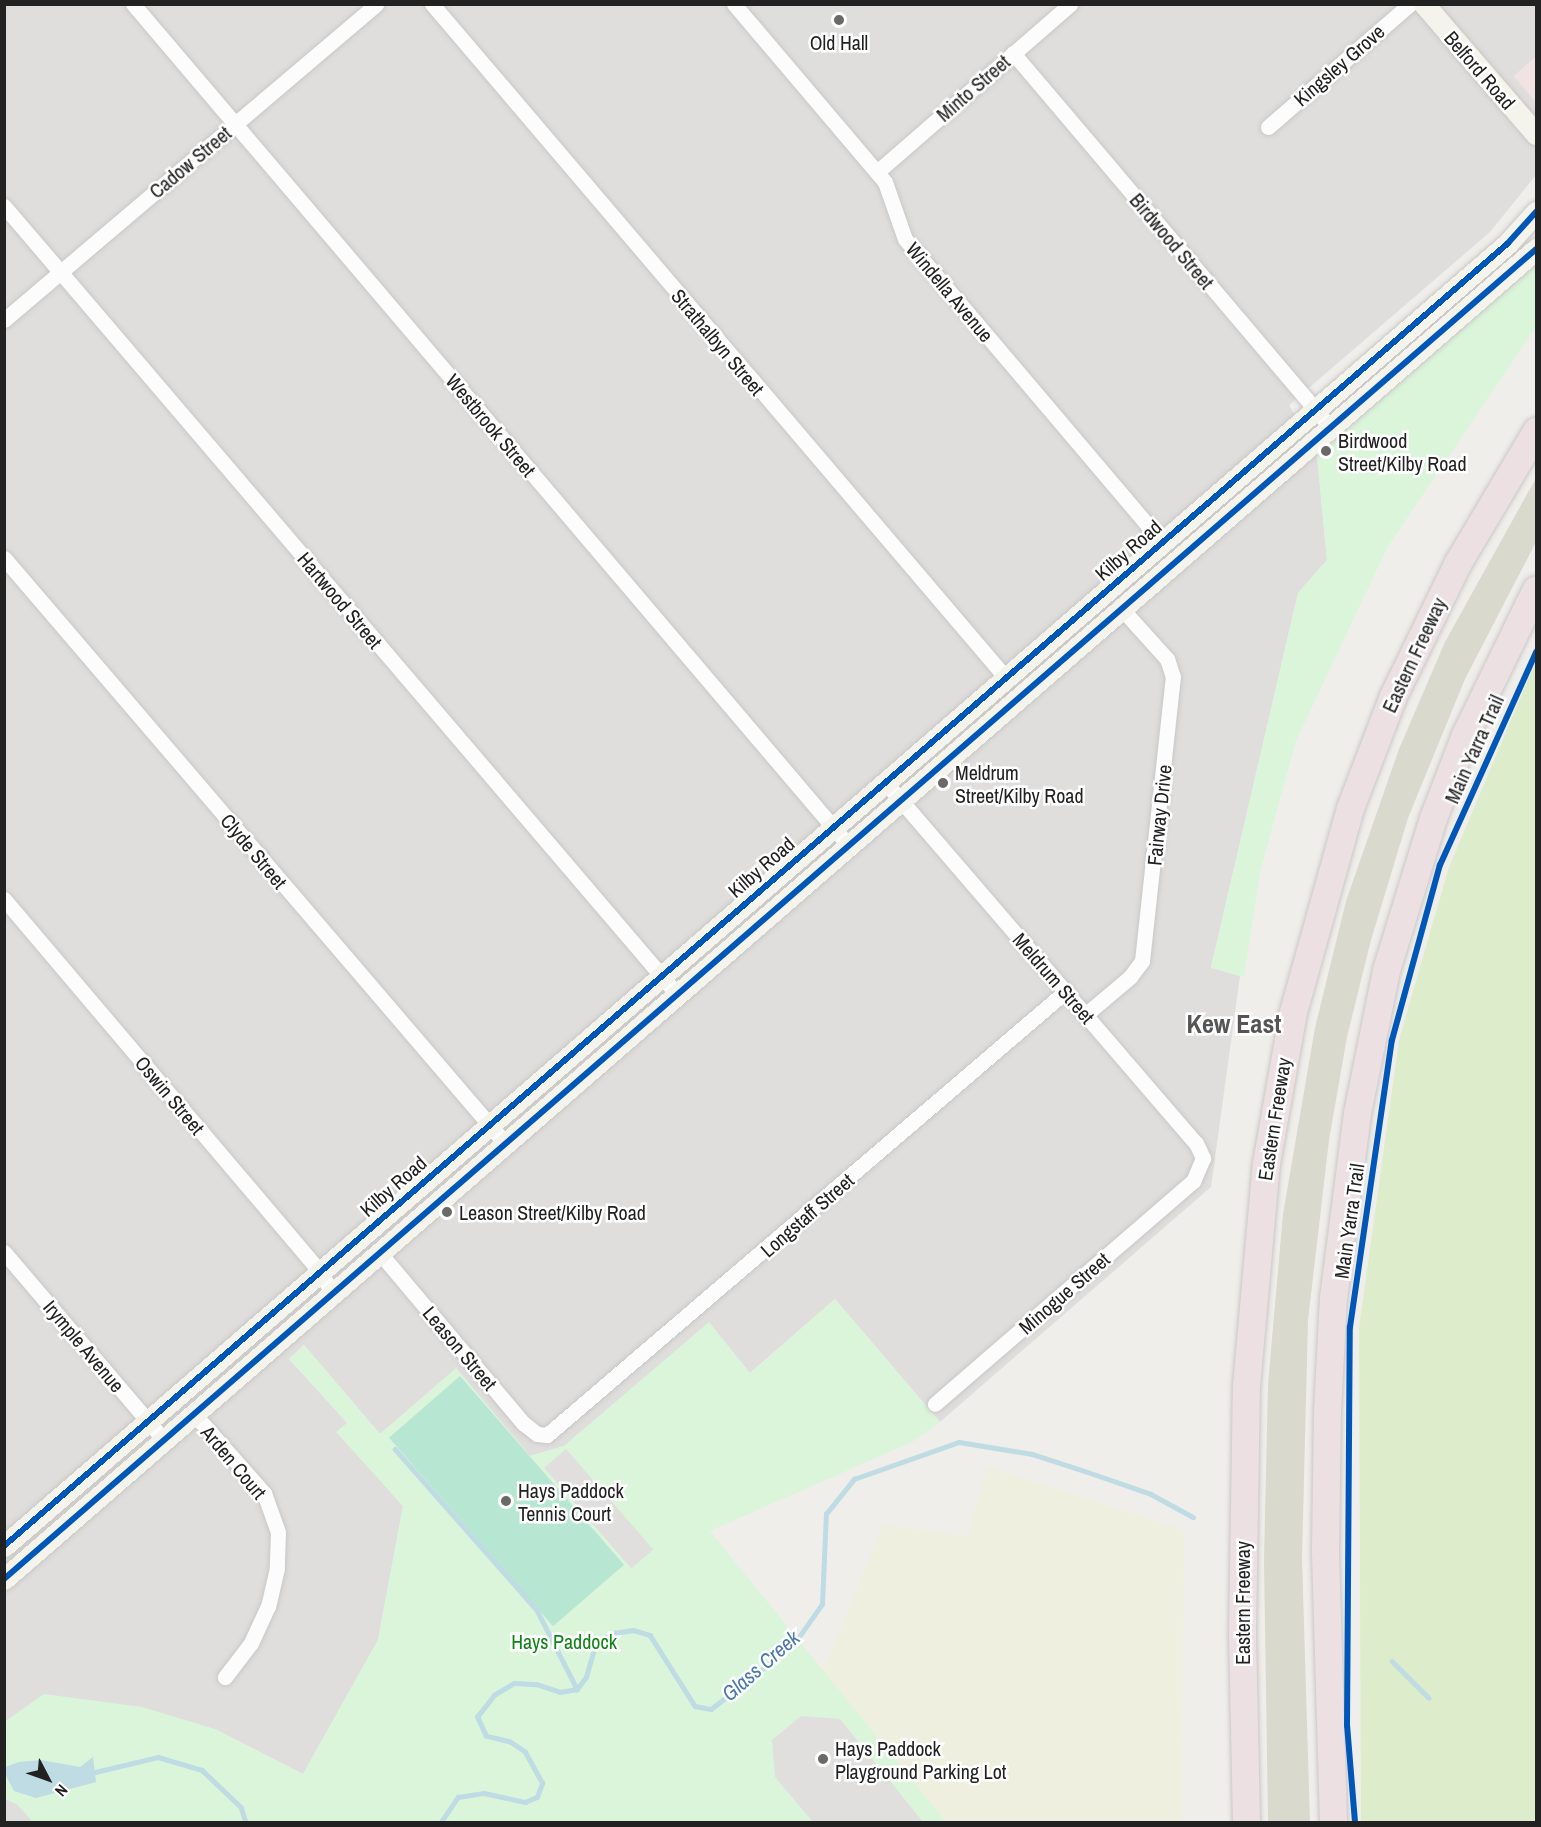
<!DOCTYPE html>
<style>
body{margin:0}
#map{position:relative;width:1541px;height:1827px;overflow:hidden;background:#f0eeeb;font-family:"Archivo Narrow",sans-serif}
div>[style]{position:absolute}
.residential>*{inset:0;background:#dfdedc}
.commercial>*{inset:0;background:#f1e3e1}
.religious>*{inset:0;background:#dededc}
.construction>*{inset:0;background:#d9d9cd}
.farmland>*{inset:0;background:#efefdf}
.grass>*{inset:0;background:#ddeccb}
.park>*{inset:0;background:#daf5da}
.pitch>*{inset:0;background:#b7e6d2;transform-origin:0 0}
.parking>*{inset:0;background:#e0dfde;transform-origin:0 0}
.water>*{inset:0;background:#bfdbe3}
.stream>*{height:4.5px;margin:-2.25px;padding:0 2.25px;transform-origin:2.25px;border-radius:2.25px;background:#bfdbe3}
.roads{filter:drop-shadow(0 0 2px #c9c8c7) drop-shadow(0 0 2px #c9c8c7)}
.street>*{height:15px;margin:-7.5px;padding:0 7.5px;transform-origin:7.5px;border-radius:7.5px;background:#fdfcfc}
.secondary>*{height:21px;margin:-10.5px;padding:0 10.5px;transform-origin:10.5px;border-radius:10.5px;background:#f4f4ed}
.highway>*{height:27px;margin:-13.5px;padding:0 13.5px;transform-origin:13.5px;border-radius:13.5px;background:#ece0e2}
.cycleway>*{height:6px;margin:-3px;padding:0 3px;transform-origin:3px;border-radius:3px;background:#0057b8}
.dots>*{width:16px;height:16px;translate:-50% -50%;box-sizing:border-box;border:3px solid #fff;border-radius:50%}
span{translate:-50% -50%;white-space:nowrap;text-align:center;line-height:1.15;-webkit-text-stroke:5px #fff;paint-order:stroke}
.poi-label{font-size:20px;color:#222}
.left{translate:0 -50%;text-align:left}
.street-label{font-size:20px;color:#222}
.park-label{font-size:20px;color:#0c8416}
.water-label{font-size:21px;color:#4a7aab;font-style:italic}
.district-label{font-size:26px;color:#555;font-weight:700}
.frame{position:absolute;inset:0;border:6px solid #222;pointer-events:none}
.north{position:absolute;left:18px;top:1749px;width:60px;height:60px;-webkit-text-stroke:4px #fff;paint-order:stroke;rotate:131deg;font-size:16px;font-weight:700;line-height:24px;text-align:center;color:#222}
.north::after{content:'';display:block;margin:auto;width:21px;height:27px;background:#222;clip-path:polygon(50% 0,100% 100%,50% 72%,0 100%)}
</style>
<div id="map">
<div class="residential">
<i style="clip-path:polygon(5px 5px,1536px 5px,1536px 57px,1514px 76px,1536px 102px,1536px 175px,1490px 232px,1289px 405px,1317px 456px,1327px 560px,1298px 593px,1211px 967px,1240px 976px,1211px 1187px,940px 1422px,835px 1299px,750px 1373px,709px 1323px,564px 1446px,530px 1456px,456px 1369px,380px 1434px,304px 1345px,289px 1359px,348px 1423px,337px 1432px,403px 1506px,378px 1640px,303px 1774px,215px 1729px,5px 1722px)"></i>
<i style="clip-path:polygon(4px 1798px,18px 1805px,33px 1822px,5px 1822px)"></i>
</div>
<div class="commercial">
<i style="clip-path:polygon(1536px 57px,1536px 102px,1514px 76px)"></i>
</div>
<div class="religious">
<i style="clip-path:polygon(762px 5px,762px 4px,876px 5px,806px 66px,763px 16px)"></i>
</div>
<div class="construction">
<i style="clip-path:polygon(1536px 478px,1536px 542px,1465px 679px,1408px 818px,1371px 940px,1347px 1037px,1329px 1140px,1308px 1320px,1302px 1558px,1310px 1822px,1268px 1822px,1264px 1559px,1268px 1384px,1283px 1214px,1315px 1028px,1346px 901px,1399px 749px,1445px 642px)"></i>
</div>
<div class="farmland">
<i style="clip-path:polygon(987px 1467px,1184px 1530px,1182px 1822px,946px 1822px,823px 1671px,883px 1524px,967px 1536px)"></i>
</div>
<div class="grass">
<i style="clip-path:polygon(1536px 661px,1536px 1822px,1361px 1822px,1359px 1328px,1399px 1040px,1449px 867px)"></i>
</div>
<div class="park">
<i style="clip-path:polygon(1536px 264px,1536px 327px,1387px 548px,1296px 741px,1260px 872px,1244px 977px,1211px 968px,1298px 593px,1327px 560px,1317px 456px)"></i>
<i style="clip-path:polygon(835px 1299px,940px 1422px,912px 1442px,710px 1531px,946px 1822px,33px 1822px,18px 1805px,5px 1798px,4px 1722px,44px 1694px,142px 1707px,215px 1729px,303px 1774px,378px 1640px,403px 1506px,336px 1432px,347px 1423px,289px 1359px,304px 1345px,380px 1434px,456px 1368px,530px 1456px,564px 1446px,709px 1322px,750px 1373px)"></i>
</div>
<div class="pitch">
<i style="left:460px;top:1376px;width:250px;height:94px;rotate:49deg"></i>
</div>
<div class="parking">
<i style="left:566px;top:1449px;width:133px;height:29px;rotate:49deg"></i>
<i style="clip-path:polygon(801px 1716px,840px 1719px,923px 1822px,813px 1822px,775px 1777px,772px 1740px)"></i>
</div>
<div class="water">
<i style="clip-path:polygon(93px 1757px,96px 1782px,36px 1798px,14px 1791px,5px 1774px,5px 1767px,19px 1762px,41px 1760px,80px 1767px)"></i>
</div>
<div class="stream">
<i style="left:395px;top:1449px;width:215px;rotate:48.6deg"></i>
<i style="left:537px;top:1610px;width:89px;rotate:63.1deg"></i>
<i style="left:1392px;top:1661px;width:52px;rotate:45deg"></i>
<i style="left:91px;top:1773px;width:69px;rotate:-13.4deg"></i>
<i style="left:158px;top:1757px;width:46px;rotate:16.5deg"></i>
<i style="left:202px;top:1770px;width:54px;rotate:43.5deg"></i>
<i style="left:241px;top:1807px;width:16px;rotate:72deg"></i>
<i style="left:441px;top:1822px;width:30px;rotate:-56deg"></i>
<i style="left:458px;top:1797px;width:26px;rotate:-9deg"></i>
<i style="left:484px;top:1793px;width:42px;rotate:12.4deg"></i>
<i style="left:525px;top:1802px;width:13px;rotate:-23deg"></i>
<i style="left:537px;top:1797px;width:15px;rotate:-70deg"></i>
<i style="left:542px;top:1783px;width:35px;rotate:-119deg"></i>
<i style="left:525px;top:1752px;width:18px;rotate:-146deg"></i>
<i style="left:510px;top:1742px;width:25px;rotate:-166deg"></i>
<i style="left:486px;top:1736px;width:21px;rotate:-115deg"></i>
<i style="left:477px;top:1717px;width:28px;rotate:-52deg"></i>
<i style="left:494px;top:1695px;width:23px;rotate:-31deg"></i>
<i style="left:514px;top:1683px;width:22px;rotate:3deg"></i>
<i style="left:536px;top:1684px;width:25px;rotate:18deg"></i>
<i style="left:560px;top:1692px;width:17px;rotate:-10deg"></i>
<i style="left:577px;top:1689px;width:15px;rotate:-53deg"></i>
<i style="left:586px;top:1677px;width:35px;rotate:-74deg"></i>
<i style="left:596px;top:1643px;width:21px;rotate:-29deg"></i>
<i style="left:614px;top:1633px;width:19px;rotate:-9deg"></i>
<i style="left:633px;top:1630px;width:18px;rotate:16deg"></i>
<i style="left:650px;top:1635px;width:84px;rotate:57.6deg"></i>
<i style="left:695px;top:1706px;width:16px;rotate:11deg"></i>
<i style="left:711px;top:1709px;width:105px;rotate:-38.1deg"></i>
<i style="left:794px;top:1644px;width:49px;rotate:-55deg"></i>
<i style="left:822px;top:1604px;width:90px;rotate:-87.5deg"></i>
<i style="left:826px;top:1514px;width:45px;rotate:-51.3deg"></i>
<i style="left:854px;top:1479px;width:111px;rotate:-19.4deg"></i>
<i style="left:959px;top:1442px;width:74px;rotate:9.3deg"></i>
<i style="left:1032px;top:1454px;width:56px;rotate:17.8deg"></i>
<i style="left:1085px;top:1471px;width:70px;rotate:19.2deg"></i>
<i style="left:1151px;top:1494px;width:48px;rotate:28.7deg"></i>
</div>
<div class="roads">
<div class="street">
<i style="left:133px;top:4px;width:1105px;rotate:49.62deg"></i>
<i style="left:432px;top:4px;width:885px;rotate:49.58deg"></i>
<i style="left:734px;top:4px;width:233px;rotate:49.7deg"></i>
<i style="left:885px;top:182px;width:60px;rotate:70.7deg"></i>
<i style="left:905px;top:239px;width:397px;rotate:49.7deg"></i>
<i style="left:1013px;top:53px;width:492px;rotate:49.7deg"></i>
<i style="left:1268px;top:127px;width:188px;rotate:-40.9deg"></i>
<i style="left:877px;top:172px;width:256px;rotate:-41deg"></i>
<i style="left:4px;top:206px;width:1036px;rotate:49.5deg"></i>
<i style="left:4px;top:320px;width:488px;rotate:-40.3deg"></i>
<i style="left:4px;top:558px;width:770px;rotate:49.42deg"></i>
<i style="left:885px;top:782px;width:476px;rotate:49.3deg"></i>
<i style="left:1196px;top:1143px;width:17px;rotate:65deg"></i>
<i style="left:1203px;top:1158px;width:25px;rotate:113deg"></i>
<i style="left:1193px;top:1181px;width:341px;rotate:139.2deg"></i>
<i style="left:4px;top:899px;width:488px;rotate:49.7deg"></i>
<i style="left:320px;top:1271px;width:25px;rotate:61deg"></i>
<i style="left:1085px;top:1015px;width:59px;rotate:-40.2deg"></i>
<i style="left:1130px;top:977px;width:20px;rotate:-53deg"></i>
<i style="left:1142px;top:961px;width:286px;rotate:-83.8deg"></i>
<i style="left:1173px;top:677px;width:19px;rotate:-108deg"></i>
<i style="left:1167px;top:659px;width:67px;rotate:-132deg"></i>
<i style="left:4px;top:1252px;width:247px;rotate:49.6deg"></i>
<i style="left:379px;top:1252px;width:224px;rotate:49.9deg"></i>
<i style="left:523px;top:1423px;width:18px;rotate:38deg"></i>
<i style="left:537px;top:1434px;width:10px;rotate:6deg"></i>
<i style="left:547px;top:1435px;width:683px;rotate:-40.55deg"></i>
<i style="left:194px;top:1414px;width:106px;rotate:48.5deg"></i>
<i style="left:264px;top:1493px;width:41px;rotate:70.3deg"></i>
<i style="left:278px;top:1532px;width:36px;rotate:92deg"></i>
<i style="left:277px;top:1568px;width:39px;rotate:103deg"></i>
<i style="left:268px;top:1606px;width:41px;rotate:114.7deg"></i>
<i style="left:251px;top:1643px;width:43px;rotate:127.4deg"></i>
</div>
<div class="secondary">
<i style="left:1424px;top:4px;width:172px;rotate:49.3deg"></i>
<i style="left:4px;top:1546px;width:1990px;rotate:-40.9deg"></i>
<i style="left:1508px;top:243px;width:42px;rotate:-47.9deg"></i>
<i style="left:4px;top:1579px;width:2029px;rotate:-40.96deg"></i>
</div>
<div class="highway">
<i style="left:1246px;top:1822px;width:188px;rotate:-91.2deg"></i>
<i style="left:1242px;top:1634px;width:248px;rotate:-89.1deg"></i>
<i style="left:1246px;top:1386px;width:224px;rotate:-84.9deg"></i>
<i style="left:1266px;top:1163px;width:153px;rotate:-79.9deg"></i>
<i style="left:1293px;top:1012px;width:212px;rotate:-74.4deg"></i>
<i style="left:1350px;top:808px;width:120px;rotate:-69deg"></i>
<i style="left:1393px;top:696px;width:147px;rotate:-64.1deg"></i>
<i style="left:1457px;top:564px;width:155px;rotate:-59.3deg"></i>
<i style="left:1333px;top:1822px;width:271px;rotate:-91.7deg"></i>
<i style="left:1325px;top:1551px;width:140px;rotate:-89.2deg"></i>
<i style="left:1327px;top:1411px;width:113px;rotate:-87deg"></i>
<i style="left:1333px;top:1298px;width:187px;rotate:-82.6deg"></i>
<i style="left:1357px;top:1113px;width:146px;rotate:-78.5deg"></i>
<i style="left:1386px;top:970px;width:159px;rotate:-72.8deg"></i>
<i style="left:1433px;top:818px;width:89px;rotate:-68.9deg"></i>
<i style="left:1465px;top:735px;width:162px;rotate:-64.1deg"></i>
</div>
</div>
<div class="cycleway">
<i style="left:4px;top:1546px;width:1990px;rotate:-40.9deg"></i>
<i style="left:1508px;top:243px;width:42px;rotate:-47.9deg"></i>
<i style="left:4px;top:1579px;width:2029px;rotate:-40.96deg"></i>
<i style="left:1355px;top:1822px;width:97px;rotate:-94.7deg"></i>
<i style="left:1347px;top:1725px;width:398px;rotate:-89.6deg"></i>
<i style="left:1350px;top:1327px;width:290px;rotate:-81.7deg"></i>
<i style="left:1392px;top:1040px;width:181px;rotate:-74.7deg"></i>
<i style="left:1440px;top:865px;width:234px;rotate:-65.7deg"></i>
</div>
<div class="dots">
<i style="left:839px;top:20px;background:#6a6968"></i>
<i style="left:1326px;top:451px;background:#6a6968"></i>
<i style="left:943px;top:783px;background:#6a6968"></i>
<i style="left:447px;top:1212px;background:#6a6968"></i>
<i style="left:506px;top:1501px;background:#6a6968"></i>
<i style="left:823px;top:1759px;background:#6a6968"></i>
</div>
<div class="poi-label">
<span style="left:839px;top:42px">Old Hall</span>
<span class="left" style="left:1338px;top:452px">Birdwood<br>Street/Kilby Road</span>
<span class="left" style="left:955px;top:784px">Meldrum<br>Street/Kilby Road</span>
<span class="left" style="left:459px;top:1212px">Leason Street/Kilby Road</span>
<span class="left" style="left:518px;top:1502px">Hays Paddock<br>Tennis Court</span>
<span class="left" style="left:835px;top:1760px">Hays Paddock<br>Playground Parking Lot</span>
</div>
<div class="street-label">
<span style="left:1339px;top:65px;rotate:-41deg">Kingsley Grove</span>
<span style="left:1480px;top:70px;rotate:49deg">Belford Road</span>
<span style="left:973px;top:88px;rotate:-41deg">Minto Street</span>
<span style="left:190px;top:162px;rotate:-40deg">Cadow Street</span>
<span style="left:1172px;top:241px;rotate:50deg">Birdwood Street</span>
<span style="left:950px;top:292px;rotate:50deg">Windella Avenue</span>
<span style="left:718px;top:342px;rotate:50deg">Strathalbyn Street</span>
<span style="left:491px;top:425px;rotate:50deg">Westbrook Street</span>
<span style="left:1128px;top:550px;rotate:-41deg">Kilby Road</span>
<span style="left:340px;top:600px;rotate:50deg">Hartwood Street</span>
<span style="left:1414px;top:655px;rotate:-65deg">Eastern Freeway</span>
<span style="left:1474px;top:749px;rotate:-66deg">Main Yarra Trail</span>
<span style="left:1159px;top:815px;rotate:-84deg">Fairway Drive</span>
<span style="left:254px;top:851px;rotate:50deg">Clyde Street</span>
<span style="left:761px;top:867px;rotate:-41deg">Kilby Road</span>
<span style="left:1054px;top:978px;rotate:49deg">Meldrum Street</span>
<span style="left:170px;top:1095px;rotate:50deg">Oswin Street</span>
<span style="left:1274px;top:1119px;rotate:-81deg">Eastern Freeway</span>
<span style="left:393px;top:1186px;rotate:-41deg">Kilby Road</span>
<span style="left:807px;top:1215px;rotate:-41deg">Longstaff Street</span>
<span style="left:1349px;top:1221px;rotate:-82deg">Main Yarra Trail</span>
<span style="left:1064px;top:1293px;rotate:-41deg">Minogue Street</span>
<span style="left:84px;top:1346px;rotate:50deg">Irymple Avenue</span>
<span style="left:460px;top:1348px;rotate:50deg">Leason Street</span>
<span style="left:234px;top:1462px;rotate:50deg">Arden Court</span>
<span style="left:1242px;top:1603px;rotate:-90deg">Eastern Freeway</span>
</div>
<div class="park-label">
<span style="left:564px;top:1641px">Hays Paddock</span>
</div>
<div class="water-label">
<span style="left:761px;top:1666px;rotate:-41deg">Glass Creek</span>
</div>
<div class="district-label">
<span style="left:1234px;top:1024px">Kew East</span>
</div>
<div class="frame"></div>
<div class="north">N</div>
</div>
